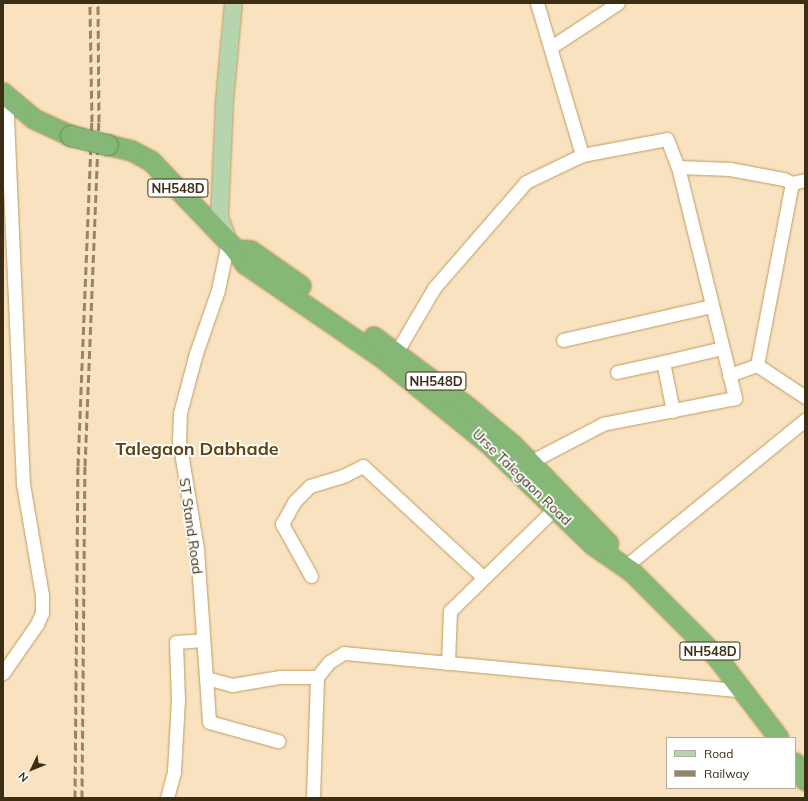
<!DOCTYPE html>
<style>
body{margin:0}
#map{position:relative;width:808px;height:801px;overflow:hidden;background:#f9e2bf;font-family:Mulish,sans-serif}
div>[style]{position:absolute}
.roads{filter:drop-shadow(0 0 1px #bf9b61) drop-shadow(0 0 1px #bf9b61)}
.minor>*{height:13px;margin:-6.5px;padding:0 6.5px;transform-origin:6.5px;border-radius:6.5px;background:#fff}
.major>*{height:17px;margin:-8.5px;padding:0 8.5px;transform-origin:8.5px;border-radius:8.5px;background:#b6d4ad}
.highway>*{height:20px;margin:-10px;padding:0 10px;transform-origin:10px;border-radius:10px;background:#85b776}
.rail>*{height:3px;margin-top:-1.5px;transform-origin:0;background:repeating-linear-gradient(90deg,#978467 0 8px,transparent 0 12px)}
.bridges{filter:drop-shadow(0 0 1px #6b8754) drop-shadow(0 0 1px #6b8754)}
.highway-bridge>*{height:20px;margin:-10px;padding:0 10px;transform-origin:10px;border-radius:10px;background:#85b776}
span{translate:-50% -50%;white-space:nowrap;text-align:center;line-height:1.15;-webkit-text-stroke:3.5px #fff;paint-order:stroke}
.shield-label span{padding:1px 3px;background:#fff;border:1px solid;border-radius:3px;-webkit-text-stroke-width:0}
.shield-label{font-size:13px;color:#3c2d15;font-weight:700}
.street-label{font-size:14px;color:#3c2d15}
.district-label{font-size:18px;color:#5e4518;font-weight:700}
.frame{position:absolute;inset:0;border:4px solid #3c2d15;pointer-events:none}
.legend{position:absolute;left:666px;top:737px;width:130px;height:52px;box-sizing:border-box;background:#fff;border:1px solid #b1aba1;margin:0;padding:5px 7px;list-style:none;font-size:12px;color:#3c2d15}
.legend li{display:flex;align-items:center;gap:8px;height:20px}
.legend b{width:20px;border:1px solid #b1aba1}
.north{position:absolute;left:12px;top:749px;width:40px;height:40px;-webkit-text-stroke:3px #fff;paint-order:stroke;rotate:227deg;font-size:11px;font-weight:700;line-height:16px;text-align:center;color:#3c2d15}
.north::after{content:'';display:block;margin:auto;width:14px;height:18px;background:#3c2d15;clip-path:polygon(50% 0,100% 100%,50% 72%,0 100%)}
</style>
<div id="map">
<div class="roads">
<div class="minor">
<i style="left:537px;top:3px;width:159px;rotate:73.5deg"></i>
<i style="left:551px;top:47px;width:80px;rotate:-33.3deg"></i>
<i style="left:678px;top:167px;width:52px;rotate:2.2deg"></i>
<i style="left:730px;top:169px;width:55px;rotate:10.5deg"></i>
<i style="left:784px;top:179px;width:9px;rotate:27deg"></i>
<i style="left:792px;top:183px;width:185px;rotate:100.9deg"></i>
<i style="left:757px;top:365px;width:30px;rotate:160deg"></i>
<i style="left:792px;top:183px;width:13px;rotate:-13deg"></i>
<i style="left:228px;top:242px;width:49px;rotate:101.8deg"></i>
<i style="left:218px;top:290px;width:67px;rotate:109.2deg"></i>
<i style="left:196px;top:353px;width:62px;rotate:104.9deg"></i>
<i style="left:180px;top:413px;width:27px;rotate:92deg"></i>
<i style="left:179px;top:440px;width:110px;rotate:80.6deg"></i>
<i style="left:197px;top:549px;width:173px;rotate:86deg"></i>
<i style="left:209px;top:722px;width:72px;rotate:15.4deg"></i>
<i style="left:563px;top:340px;width:152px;rotate:-12.9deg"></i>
<i style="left:393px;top:358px;width:81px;rotate:-59.6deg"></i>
<i style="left:434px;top:288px;width:140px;rotate:-49deg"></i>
<i style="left:526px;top:182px;width:62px;rotate:-25.7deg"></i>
<i style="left:582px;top:155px;width:86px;rotate:-10.7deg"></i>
<i style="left:667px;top:139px;width:30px;rotate:69deg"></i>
<i style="left:678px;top:167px;width:238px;rotate:76.1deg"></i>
<i style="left:735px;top:398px;width:135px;rotate:168.9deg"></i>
<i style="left:603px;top:424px;width:82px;rotate:152.5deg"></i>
<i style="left:757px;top:365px;width:58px;rotate:33.7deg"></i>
<i style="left:617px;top:372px;width:47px;rotate:-12.3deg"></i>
<i style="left:673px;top:411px;width:50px;rotate:-101.5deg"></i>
<i style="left:663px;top:362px;width:61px;rotate:-13.3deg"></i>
<i style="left:627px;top:565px;width:230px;rotate:-39.2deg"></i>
<i style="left:311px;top:576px;width:60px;rotate:-119.1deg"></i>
<i style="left:282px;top:524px;width:25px;rotate:-61deg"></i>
<i style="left:294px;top:502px;width:23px;rotate:-45deg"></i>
<i style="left:310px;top:486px;width:37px;rotate:-17deg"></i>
<i style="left:345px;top:475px;width:20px;rotate:-27deg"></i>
<i style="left:363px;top:466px;width:163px;rotate:42.8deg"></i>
<i style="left:448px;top:663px;width:52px;rotate:-87.8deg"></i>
<i style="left:450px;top:611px;width:146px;rotate:-44.4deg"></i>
<i style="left:3px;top:673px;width:60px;rotate:-55.2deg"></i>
<i style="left:37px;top:624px;width:12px;rotate:-66deg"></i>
<i style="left:42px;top:613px;width:18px;rotate:-90deg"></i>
<i style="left:42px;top:595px;width:113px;rotate:-99.7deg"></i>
<i style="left:23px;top:484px;width:373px;rotate:-92.5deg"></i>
<i style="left:206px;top:678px;width:27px;rotate:15deg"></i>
<i style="left:232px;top:685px;width:49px;rotate:-9.5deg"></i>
<i style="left:280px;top:677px;width:37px"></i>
<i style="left:317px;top:677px;width:19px;rotate:-51deg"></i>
<i style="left:329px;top:662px;width:17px;rotate:-31deg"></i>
<i style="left:344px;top:653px;width:403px;rotate:5.4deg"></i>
<i style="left:167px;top:798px;width:28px;rotate:-75deg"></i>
<i style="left:174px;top:771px;width:71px;rotate:-86.8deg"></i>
<i style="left:178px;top:700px;width:58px;rotate:-92deg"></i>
<i style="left:176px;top:642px;width:27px;rotate:-4deg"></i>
<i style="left:313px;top:798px;width:121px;rotate:-88.1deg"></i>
</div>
<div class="major">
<i style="left:228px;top:241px;width:27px;rotate:-110deg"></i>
<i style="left:219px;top:216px;width:115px;rotate:-87.5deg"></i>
<i style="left:224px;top:101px;width:98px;rotate:-84.8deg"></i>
</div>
<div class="highway">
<i style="left:3px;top:93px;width:40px;rotate:40deg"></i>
<i style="left:34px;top:119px;width:41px;rotate:24.7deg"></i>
<i style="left:108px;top:145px;width:25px;rotate:14deg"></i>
<i style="left:132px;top:151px;width:21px;rotate:28deg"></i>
<i style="left:151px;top:161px;width:123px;rotate:46.3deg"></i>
<i style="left:236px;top:250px;width:17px;rotate:57deg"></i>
<i style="left:245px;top:264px;width:170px;rotate:34.4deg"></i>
<i style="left:385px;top:360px;width:135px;rotate:39deg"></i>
<i style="left:490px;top:445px;width:144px;rotate:44.2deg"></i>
<i style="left:593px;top:545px;width:47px;rotate:34.7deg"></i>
<i style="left:632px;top:572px;width:119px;rotate:45deg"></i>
<i style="left:716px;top:656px;width:103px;rotate:52.5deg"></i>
<i style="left:236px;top:250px;width:15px;rotate:4deg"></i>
<i style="left:251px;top:251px;width:61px;rotate:35deg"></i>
<i style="left:374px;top:337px;width:112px;rotate:36.7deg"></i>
<i style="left:464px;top:404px;width:65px;rotate:40deg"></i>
<i style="left:514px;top:446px;width:136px;rotate:45.9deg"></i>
<i style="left:795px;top:763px;width:20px;rotate:60deg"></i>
</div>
</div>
<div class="rail">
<i style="left:75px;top:798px;width:332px;rotate:-89.5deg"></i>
<i style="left:78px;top:466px;width:344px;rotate:-87.7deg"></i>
<i style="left:92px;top:122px;width:119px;rotate:-91deg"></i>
<i style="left:82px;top:798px;width:332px;rotate:-89.5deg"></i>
<i style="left:85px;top:466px;width:344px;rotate:-87.7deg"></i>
<i style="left:99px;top:122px;width:119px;rotate:-90.5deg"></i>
</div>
<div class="bridges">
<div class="highway-bridge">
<i style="left:71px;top:136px;width:38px;rotate:14deg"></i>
</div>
</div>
<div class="shield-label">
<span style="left:178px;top:188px">NH548D</span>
<span style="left:436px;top:381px">NH548D</span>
<span style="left:710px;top:651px">NH548D</span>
</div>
<div class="street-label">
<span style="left:522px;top:477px;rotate:44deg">Urse Talegaon Road</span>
<span style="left:191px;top:526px;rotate:82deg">ST Stand Road</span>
</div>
<div class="district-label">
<span style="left:197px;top:449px">Talegaon Dabhade</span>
</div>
<div class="frame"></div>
<ul class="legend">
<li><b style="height:5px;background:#b6d4ad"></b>Road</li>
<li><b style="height:5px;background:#978467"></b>Railway</li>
</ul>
<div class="north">N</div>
</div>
